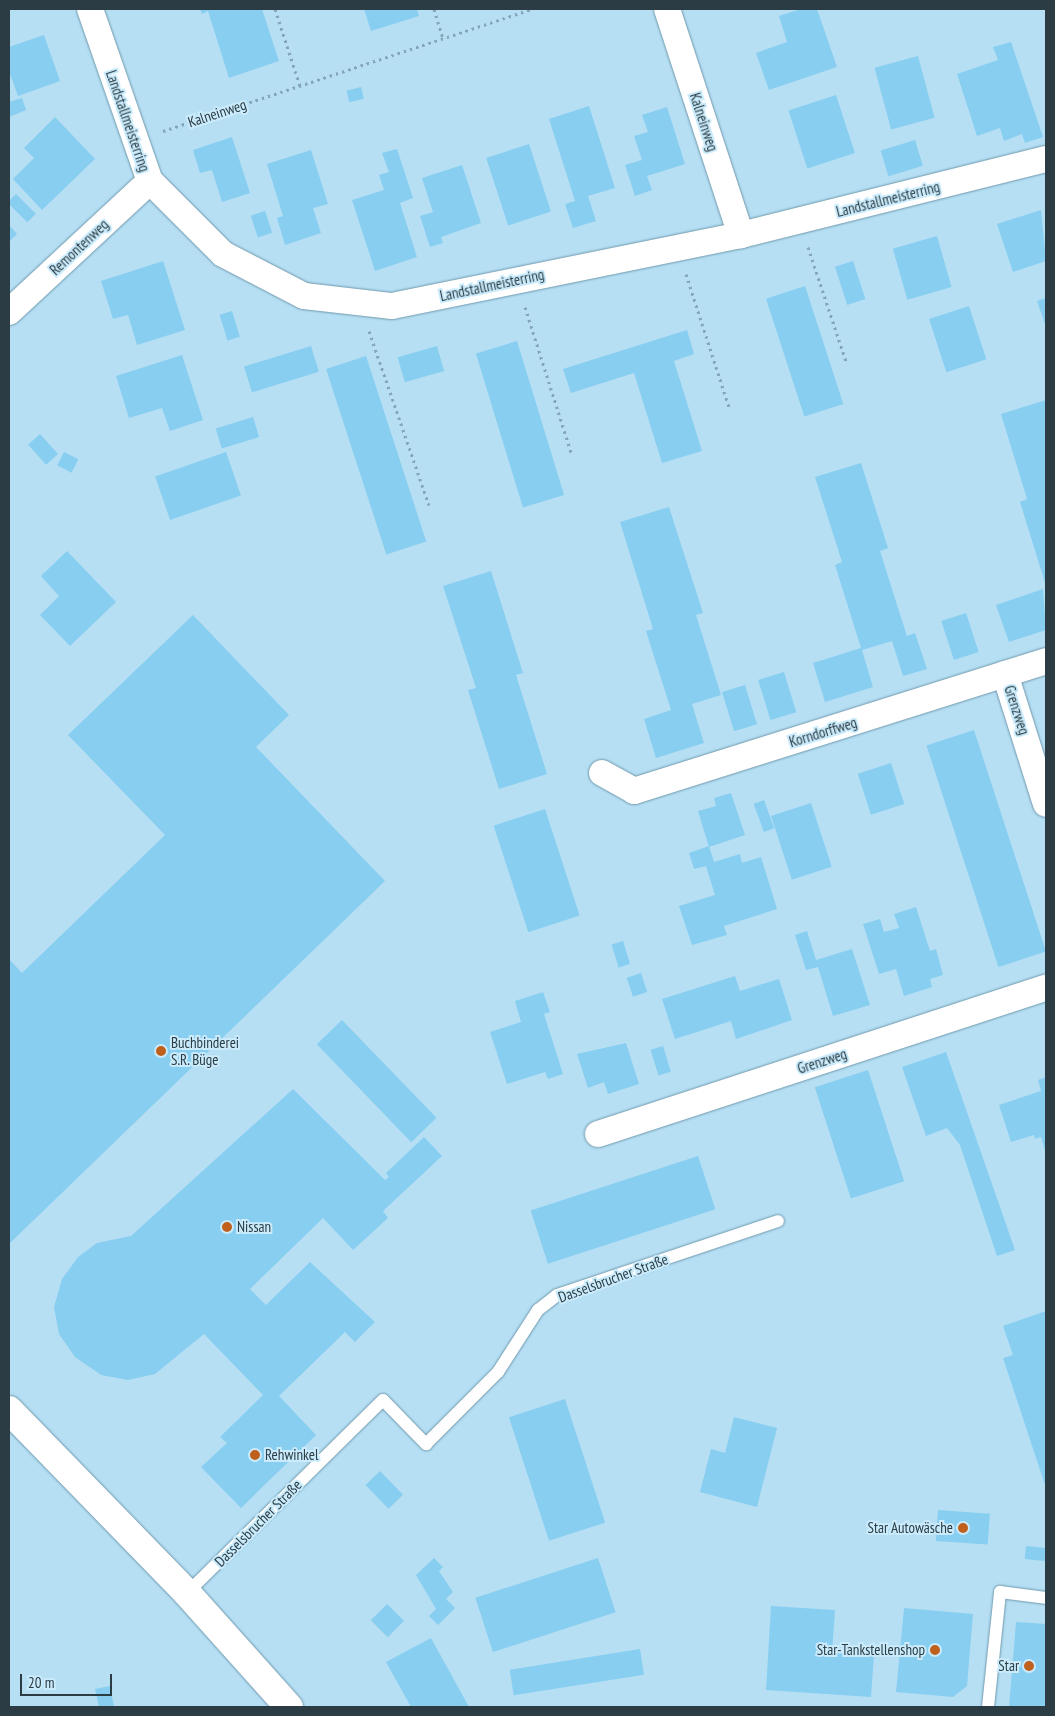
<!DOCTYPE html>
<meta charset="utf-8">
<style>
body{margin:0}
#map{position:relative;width:1055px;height:1716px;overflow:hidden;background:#b6dff4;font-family:"PT Sans Narrow",sans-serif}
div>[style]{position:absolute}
.building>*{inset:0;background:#88cef0;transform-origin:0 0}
.path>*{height:3px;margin-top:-1.5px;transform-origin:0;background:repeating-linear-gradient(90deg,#85a6b7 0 2.5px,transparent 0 6.5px)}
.roads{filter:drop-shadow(0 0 1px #7199ad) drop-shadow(0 0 1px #7199ad)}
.service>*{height:12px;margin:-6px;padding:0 6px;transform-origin:6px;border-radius:6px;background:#fff}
.minor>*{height:26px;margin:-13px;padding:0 13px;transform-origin:13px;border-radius:13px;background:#fff}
.tertiary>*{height:28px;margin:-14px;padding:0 14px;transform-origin:14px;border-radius:14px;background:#fff}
.dots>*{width:14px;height:14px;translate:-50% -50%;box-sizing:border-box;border:2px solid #caebfc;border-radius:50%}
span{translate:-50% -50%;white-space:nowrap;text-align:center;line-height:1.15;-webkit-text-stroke:4px #caebfc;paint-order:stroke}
.street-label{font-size:15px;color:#2b3c44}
.poi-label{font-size:15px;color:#2b3c44}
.left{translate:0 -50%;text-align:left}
.right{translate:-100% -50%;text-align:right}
.frame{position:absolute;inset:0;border:10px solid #2b3c44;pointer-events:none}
.scale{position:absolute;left:20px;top:1674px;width:92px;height:22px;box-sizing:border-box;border:2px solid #2b3c44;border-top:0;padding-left:6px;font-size:15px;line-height:18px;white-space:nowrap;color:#2b3c44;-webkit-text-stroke:4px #caebfc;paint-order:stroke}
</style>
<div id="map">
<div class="building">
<i style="clip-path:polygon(200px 9px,262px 9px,279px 61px,229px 78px,208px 11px,202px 14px)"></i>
<i style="clip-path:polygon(364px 9px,417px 9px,419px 16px,371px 31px)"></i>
<i style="clip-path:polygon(801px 9px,817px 9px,837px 67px,769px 90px,756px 53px,787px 42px,779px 16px)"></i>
<i style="clip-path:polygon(44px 35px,60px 81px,18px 96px,9px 71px,9px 47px)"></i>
<i style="clip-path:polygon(1011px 42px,1043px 137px,1025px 143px,1022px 134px,1004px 141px,1000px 128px,977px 136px,957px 74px,998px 60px,993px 47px)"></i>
<i style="left:918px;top:56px;width:64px;height:45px;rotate:75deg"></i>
<i style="left:361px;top:87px;width:12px;height:15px;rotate:76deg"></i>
<i style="left:836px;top:95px;width:61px;height:50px;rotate:72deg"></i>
<i style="clip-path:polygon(22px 98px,26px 110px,9px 117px,9px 102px)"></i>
<i style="clip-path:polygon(589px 106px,615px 188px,588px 196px,596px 221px,573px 228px,565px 204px,575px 201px,549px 119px)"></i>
<i style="clip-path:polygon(667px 107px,685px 164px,647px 176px,652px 190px,635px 196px,625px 165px,642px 160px,634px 136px,648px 132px,642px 115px)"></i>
<i style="clip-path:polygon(55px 117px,95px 159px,42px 210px,13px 179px,34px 158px,24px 148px)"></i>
<i style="clip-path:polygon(232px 137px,250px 193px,222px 202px,212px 170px,200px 173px,193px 150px)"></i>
<i style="left:915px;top:140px;width:27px;height:36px;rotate:73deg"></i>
<i style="left:529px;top:144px;width:71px;height:45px;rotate:72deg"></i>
<i style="clip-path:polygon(397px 149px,413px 198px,400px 203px,417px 257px,375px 271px,352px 200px,384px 190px,379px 175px,389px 172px,382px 153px)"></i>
<i style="clip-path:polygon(311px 150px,328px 204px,313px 208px,321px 233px,285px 245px,277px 218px,283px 216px,267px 164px)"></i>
<i style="clip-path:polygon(462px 165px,481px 223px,441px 237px,443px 243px,430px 247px,420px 216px,433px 212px,422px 178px)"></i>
<i style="left:16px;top:194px;width:28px;height:12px;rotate:45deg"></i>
<i style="clip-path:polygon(1041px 210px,1046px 261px,1013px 272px,997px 224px)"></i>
<i style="left:265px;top:211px;width:23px;height:15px;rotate:72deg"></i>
<i style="clip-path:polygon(9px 225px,17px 234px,9px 242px)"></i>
<i style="left:937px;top:236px;width:53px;height:46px;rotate:74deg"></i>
<i style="clip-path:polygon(163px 261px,185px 330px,137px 345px,128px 315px,113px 319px,101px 281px)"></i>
<i style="left:853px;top:261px;width:40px;height:19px;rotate:72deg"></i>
<i style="left:805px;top:286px;width:124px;height:41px;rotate:72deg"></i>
<i style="clip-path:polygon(1046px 298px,1046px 327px,1037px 301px)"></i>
<i style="left:969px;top:306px;width:56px;height:42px;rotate:72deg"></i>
<i style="left:232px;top:311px;width:27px;height:13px;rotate:73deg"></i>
<i style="clip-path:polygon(687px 330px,694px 354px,674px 361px,702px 451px,662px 463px,634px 373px,571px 393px,563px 369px)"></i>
<i style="left:517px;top:341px;width:161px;height:43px;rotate:73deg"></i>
<i style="left:311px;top:346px;width:27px;height:70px;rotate:73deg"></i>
<i style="left:437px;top:346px;width:26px;height:41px;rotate:74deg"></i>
<i style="clip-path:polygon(182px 355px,203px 420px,170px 431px,162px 408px,129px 418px,116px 376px)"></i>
<i style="left:366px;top:356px;width:195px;height:42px;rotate:72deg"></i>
<i style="clip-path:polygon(1046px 400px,1046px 586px,1020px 502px,1027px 499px,1001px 414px)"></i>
<i style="left:253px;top:417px;width:21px;height:39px;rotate:73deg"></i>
<i style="left:40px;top:434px;width:27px;height:16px;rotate:48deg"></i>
<i style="left:64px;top:452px;width:16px;height:15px;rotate:27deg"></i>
<i style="left:226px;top:452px;width:46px;height:75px;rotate:71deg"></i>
<i style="clip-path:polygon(861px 463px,888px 548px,880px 551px,898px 608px,907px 636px,915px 633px,927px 669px,903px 676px,892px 641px,862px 650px,873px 687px,825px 702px,813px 663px,861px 648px,835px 565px,842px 562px,815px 477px)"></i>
<i style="clip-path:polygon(669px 507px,703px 613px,696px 615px,721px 695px,692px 704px,704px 743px,656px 758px,644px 719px,671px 710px,646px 631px,653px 629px,620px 522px)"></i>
<i style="clip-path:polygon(67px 551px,116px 602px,70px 646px,40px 615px,59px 596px,41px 576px)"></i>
<i style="clip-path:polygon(491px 571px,523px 673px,516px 675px,547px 774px,499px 789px,468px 690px,476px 688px,443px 586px)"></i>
<i style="clip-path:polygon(1043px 589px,1046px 630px,1009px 642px,996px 605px)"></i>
<i style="left:966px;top:613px;width:41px;height:26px;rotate:72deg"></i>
<i style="clip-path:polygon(193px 615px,289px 715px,256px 747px,385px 881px,9px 1244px,9px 959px,22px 973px,165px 835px,68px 735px)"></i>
<i style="left:784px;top:672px;width:42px;height:27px;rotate:73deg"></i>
<i style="left:745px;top:685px;width:41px;height:24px;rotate:73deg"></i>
<i style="left:974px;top:730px;width:233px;height:50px;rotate:72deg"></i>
<i style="left:891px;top:763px;width:43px;height:35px;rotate:72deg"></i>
<i style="clip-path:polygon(731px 793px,745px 835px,709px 847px,698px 811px,716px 806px,714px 798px)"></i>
<i style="left:764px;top:800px;width:30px;height:11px;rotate:70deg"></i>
<i style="left:811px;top:803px;width:67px;height:42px;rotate:72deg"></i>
<i style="left:545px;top:809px;width:112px;height:54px;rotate:72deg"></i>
<i style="clip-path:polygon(709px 846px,714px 862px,740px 854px,742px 863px,761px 857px,777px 909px,724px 926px,727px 935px,692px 945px,679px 906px,715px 895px,706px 866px,694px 869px,689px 853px)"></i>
<i style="clip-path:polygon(916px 907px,930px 951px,936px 949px,943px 975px,930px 979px,932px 987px,904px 996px,896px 969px,879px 974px,863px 924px,880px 919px,884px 932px,899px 928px,894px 914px)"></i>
<i style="clip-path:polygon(807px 931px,816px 960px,852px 949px,870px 1005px,833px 1016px,818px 967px,806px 970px,795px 935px)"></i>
<i style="left:623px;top:941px;width:24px;height:12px;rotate:73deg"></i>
<i style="left:641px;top:973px;width:20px;height:15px;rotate:72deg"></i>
<i style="clip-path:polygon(735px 976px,740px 991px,779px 979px,792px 1020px,736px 1039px,731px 1021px,675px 1039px,662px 999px)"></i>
<i style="clip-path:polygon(543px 992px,550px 1012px,544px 1014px,563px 1074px,548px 1079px,545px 1072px,507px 1084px,490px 1032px,521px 1022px,515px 1001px)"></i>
<i style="left:342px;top:1020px;width:136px;height:35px;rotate:46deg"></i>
<i style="clip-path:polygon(626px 1043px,639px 1084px,608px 1094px,604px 1082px,588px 1088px,577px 1054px)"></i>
<i style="left:663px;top:1046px;width:27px;height:13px;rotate:73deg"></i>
<i style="clip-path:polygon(946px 1052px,1015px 1250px,997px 1256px,960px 1145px,947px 1128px,926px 1136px,902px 1067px)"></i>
<i style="left:868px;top:1070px;width:117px;height:56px;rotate:72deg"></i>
<i style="clip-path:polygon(1046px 1077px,1046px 1154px,1041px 1137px,1035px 1139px,1034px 1135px,1011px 1142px,999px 1105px,1041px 1091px,1038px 1080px)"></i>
<i style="clip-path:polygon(293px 1089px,385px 1180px,389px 1177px,386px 1173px,424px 1137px,442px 1156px,383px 1211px,388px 1218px,353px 1250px,323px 1218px,250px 1289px,266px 1305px,310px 1262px,375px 1322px,355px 1342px,345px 1332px,279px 1396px,316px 1435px,241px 1508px,201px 1467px,227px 1443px,220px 1437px,263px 1395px,204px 1334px,155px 1374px,128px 1380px,101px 1375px,75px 1357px,59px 1334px,54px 1307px,62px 1279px,78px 1257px,97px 1243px,131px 1236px)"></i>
<i style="left:698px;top:1156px;width:56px;height:176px;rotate:72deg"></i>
<i style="clip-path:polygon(1046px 1311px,1046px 1488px,1003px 1358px,1013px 1355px,1003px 1326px)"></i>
<i style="left:565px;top:1399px;width:130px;height:59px;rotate:72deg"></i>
<i style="clip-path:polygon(734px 1417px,777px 1428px,757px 1507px,700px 1492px,711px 1449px,725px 1453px)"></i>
<i style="left:380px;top:1471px;width:33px;height:20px;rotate:46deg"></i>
<i style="left:938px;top:1510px;width:52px;height:31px;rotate:4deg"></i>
<i style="left:1026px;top:1546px;width:20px;height:13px;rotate:6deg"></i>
<i style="clip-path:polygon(434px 1558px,443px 1567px,439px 1571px,453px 1592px,446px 1599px,455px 1608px,438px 1625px,429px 1616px,436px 1609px,416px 1575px)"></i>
<i style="left:598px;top:1558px;width:57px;height:129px;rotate:72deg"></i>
<i style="left:387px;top:1604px;width:24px;height:23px;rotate:45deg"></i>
<i style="clip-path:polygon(771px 1606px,835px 1610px,832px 1653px,874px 1655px,871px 1697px,766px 1690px)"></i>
<i style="clip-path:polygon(904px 1608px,973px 1614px,967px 1686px,953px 1697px,896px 1692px)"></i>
<i style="clip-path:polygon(1016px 1622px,1046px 1624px,1046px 1707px,1009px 1707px)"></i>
<i style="clip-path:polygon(431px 1638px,469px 1707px,411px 1707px,386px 1662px)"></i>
<i style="left:640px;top:1649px;width:26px;height:132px;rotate:81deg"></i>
<i style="clip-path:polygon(110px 1686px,114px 1707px,99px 1707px,95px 1689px)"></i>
</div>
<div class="path">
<i style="left:275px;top:9px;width:81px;rotate:72deg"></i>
<i style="left:434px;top:9px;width:30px;rotate:73deg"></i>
<i style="left:163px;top:131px;width:388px;rotate:-18.3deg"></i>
<i style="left:808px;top:247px;width:123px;rotate:71.6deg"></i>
<i style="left:686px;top:274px;width:140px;rotate:72.1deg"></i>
<i style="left:525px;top:307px;width:155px;rotate:72.4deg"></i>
<i style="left:369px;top:331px;width:184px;rotate:71deg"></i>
</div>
<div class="roads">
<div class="service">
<i style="left:187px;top:1593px;width:275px;rotate:-44.6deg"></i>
<i style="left:383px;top:1400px;width:62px;rotate:45.7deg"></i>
<i style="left:426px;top:1444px;width:102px;rotate:-45deg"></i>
<i style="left:498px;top:1372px;width:74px;rotate:-57.2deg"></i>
<i style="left:538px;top:1310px;width:24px;rotate:-38deg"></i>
<i style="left:557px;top:1295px;width:233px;rotate:-18.5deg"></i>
<i style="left:988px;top:1707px;width:116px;rotate:-84deg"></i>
<i style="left:1000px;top:1592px;width:46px;rotate:7.4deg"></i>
</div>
<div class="minor">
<i style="left:90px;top:9px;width:182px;rotate:70.8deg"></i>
<i style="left:150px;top:181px;width:103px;rotate:45deg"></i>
<i style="left:223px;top:254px;width:91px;rotate:27.4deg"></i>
<i style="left:304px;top:296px;width:89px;rotate:6.5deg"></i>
<i style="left:392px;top:306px;width:356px;rotate:-11.5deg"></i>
<i style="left:741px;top:235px;width:314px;rotate:-14deg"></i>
<i style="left:667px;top:9px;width:238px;rotate:71.9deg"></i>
<i style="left:9px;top:312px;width:192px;rotate:-42.9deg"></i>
<i style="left:1005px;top:674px;width:136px;rotate:72.5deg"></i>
<i style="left:602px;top:773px;width:37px;rotate:29deg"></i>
<i style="left:634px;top:791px;width:432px;rotate:-17.5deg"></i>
<i style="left:598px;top:1134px;width:471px;rotate:-18.1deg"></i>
</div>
<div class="tertiary">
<i style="left:9px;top:1410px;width:255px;rotate:45.8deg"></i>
<i style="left:187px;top:1593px;width:153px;rotate:48.2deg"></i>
</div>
</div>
<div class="dots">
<i style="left:161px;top:1051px;background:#c0601d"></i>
<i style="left:227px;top:1227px;background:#c0601d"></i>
<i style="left:255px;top:1455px;background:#c0601d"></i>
<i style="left:963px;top:1528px;background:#c0601d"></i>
<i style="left:935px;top:1650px;background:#c0601d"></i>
<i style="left:1029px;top:1666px;background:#c0601d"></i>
</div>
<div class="street-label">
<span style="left:217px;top:113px;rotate:-18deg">Kalneinweg</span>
<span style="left:128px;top:121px;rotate:71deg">Landstallmeisterring</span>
<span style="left:704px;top:122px;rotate:72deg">Kalneinweg</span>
<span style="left:888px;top:199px;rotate:-14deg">Landstallmeisterring</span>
<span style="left:79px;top:247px;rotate:-43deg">Remontenweg</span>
<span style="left:492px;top:285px;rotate:-12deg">Landstallmeisterring</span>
<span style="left:1017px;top:710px;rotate:72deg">Grenzweg</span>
<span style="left:823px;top:732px;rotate:-17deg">Korndorffweg</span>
<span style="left:822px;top:1061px;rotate:-18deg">Grenzweg</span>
<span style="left:613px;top:1278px;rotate:-20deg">Dasselsbrucher Straße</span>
<span style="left:258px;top:1523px;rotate:-45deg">Dasselsbrucher Straße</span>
</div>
<div class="poi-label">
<span class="left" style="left:171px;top:1051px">Buchbinderei<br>S.R. Büge</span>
<span class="left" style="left:237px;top:1227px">Nissan</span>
<span class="left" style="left:265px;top:1455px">Rehwinkel</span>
<span class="right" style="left:953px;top:1528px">Star Autowäsche</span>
<span class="right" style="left:925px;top:1650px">Star-Tankstellenshop</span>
<span class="right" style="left:1019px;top:1666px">Star</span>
</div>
<div class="frame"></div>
<div class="scale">20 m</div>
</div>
